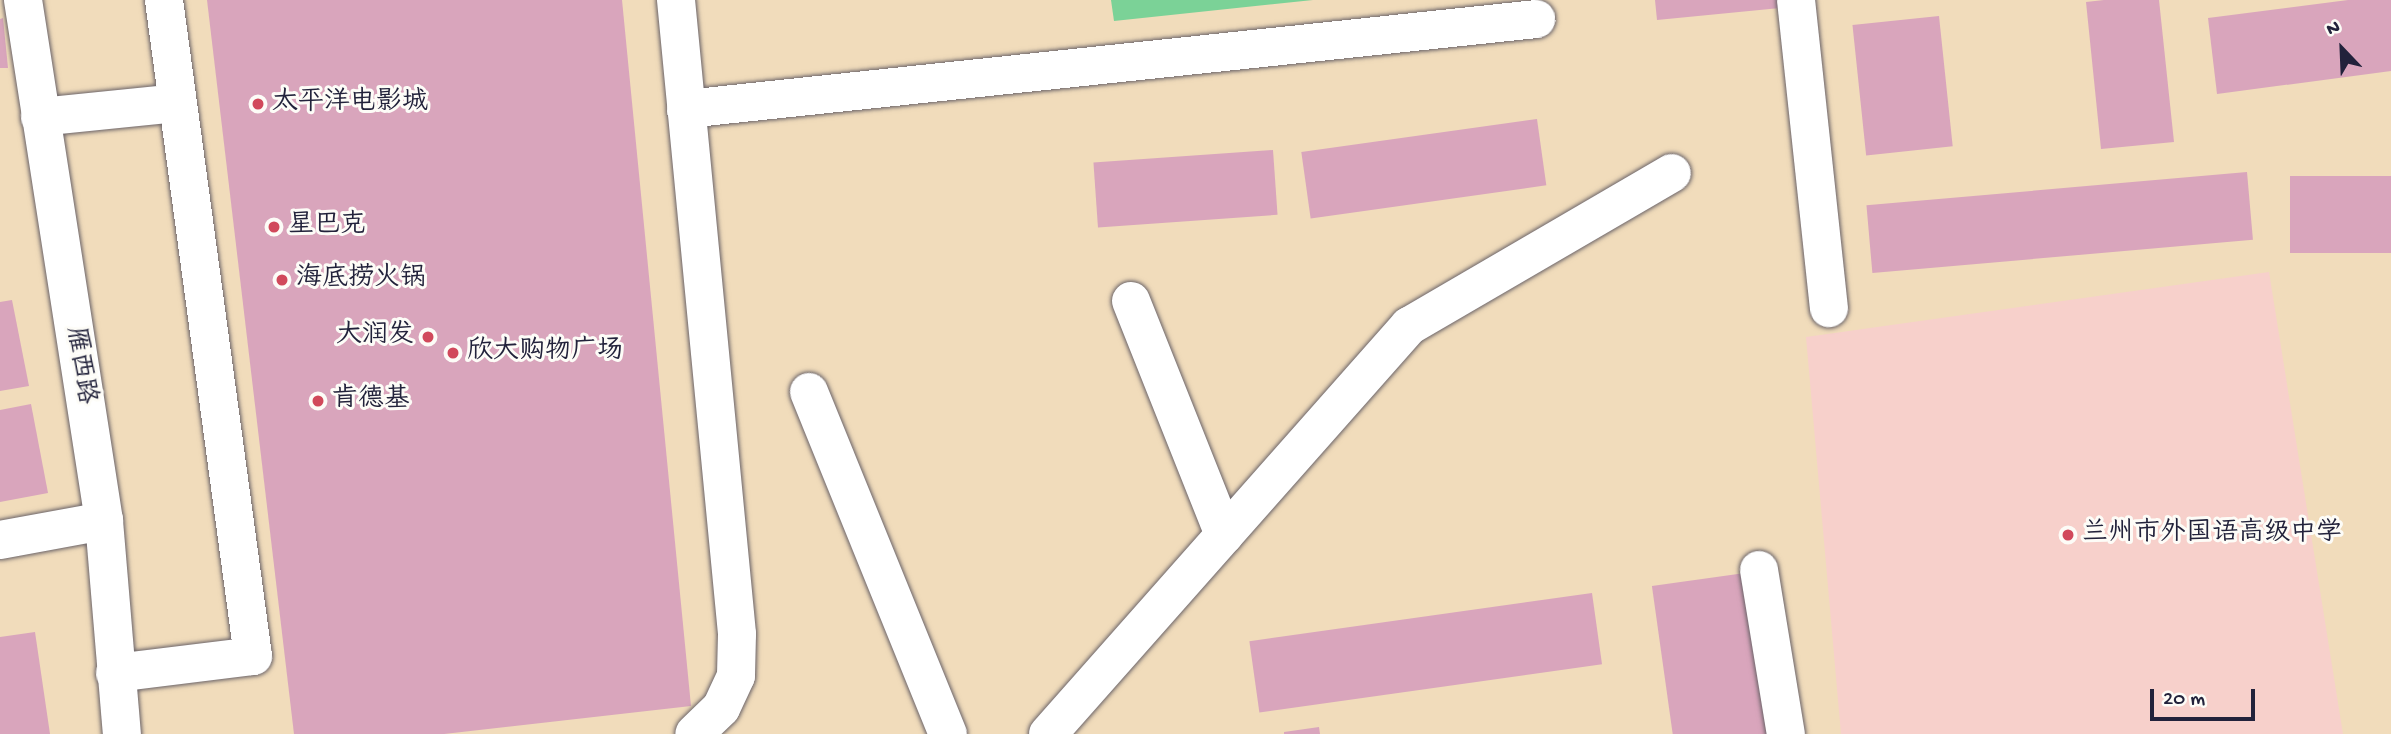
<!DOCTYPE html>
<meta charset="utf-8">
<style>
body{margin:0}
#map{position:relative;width:2391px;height:734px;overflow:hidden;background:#f1dcbb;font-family:"Gochi Hand","LXGW WenKai TC",sans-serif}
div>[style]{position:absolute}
.built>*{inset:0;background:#f7d0cb}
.green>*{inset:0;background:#7bd297}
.building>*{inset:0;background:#d9a5bc;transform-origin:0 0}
.roads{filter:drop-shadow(0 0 2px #6a6368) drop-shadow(0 0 2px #6a6368)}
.minor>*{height:38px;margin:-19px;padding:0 19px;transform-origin:19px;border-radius:19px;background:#fff}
.major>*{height:38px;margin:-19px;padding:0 19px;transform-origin:19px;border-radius:19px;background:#fff}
.dots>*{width:19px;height:19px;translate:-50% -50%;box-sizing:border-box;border:4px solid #fdfcf7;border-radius:50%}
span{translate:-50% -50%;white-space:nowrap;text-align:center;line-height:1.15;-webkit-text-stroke:6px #fdfcf7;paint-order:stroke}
.poi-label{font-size:26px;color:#22223b}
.left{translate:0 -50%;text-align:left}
.right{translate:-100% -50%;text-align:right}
.street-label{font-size:26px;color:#22223b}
.north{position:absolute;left:2307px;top:14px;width:70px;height:70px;-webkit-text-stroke:5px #fdfcf7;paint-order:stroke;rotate:337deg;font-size:19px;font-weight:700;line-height:28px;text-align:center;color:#22223b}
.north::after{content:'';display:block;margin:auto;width:24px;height:32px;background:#22223b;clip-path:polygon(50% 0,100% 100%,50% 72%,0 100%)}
.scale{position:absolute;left:2150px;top:689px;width:105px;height:32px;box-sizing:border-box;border:4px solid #22223b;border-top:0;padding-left:9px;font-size:21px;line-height:24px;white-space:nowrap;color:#22223b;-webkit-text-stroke:5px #fdfcf7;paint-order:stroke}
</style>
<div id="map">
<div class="built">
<i style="clip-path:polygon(2269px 272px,2343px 734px,1841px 734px,1806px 337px)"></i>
</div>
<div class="green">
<i style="clip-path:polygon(1111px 0,1313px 0,1114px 21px)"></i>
</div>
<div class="building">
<i style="clip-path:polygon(207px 0,622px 0,691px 706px,444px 734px,294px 734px)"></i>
<i style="clip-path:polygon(1655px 0,1779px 0,1780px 8px,1657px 20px)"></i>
<i style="clip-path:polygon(2104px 0,2159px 0,2174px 142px,2101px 149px,2086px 2px)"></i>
<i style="clip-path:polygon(2348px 0,2391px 0,2391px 71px,2217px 94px,2208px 18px)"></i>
<i style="left:1939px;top:16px;width:131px;height:87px;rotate:84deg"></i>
<i style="clip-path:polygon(3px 18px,8px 68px,0 68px,0 19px)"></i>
<i style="left:1537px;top:119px;width:67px;height:238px;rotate:82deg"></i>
<i style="left:1273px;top:150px;width:65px;height:180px;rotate:86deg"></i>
<i style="left:2247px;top:172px;width:68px;height:382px;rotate:85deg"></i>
<i style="left:2391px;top:176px;width:77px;height:101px;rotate:90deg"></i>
<i style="clip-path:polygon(12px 300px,29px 386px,0 391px,0 302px)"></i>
<i style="clip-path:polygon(31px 404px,48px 493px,0 502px,0 410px)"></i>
<i style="left:1745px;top:573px;width:163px;height:94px;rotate:82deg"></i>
<i style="left:1592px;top:593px;width:72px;height:346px;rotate:82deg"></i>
<i style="clip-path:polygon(35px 632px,50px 734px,0 734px,0 637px)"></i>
<i style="clip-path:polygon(1319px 727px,1320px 734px,1284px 734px,1284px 732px)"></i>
</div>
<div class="roads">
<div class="minor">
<i style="left:676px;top:0;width:637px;rotate:84.5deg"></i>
<i style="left:737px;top:634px;width:42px;rotate:91.4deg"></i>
<i style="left:736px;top:676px;width:35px;rotate:115deg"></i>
<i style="left:721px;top:708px;width:37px;rotate:136deg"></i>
<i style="left:1796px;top:0;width:310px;rotate:83.9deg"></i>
<i style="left:686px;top:109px;width:855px;rotate:-6.04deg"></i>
<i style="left:40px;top:117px;width:138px;rotate:-5.8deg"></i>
<i style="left:1131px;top:301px;width:252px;rotate:68.3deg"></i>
<i style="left:809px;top:392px;width:369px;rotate:67.9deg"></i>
<i style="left:0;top:540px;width:106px;rotate:-10.4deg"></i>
<i style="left:1759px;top:570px;width:166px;rotate:80.7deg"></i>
<i style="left:115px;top:673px;width:139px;rotate:-7deg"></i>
<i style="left:253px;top:656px;width:662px;rotate:-97.73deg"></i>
<i style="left:1048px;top:734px;width:545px;rotate:-48.5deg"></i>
<i style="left:1409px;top:326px;width:304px;rotate:-30.2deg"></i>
</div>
<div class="major">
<i style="left:23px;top:0;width:527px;rotate:81.16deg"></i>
<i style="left:104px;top:521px;width:214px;rotate:85.2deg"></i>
</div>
</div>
<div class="dots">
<i style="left:258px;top:104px;background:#d1495b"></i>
<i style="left:274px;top:227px;background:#d1495b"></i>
<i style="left:282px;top:280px;background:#d1495b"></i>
<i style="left:428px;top:337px;background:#d1495b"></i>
<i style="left:453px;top:353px;background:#d1495b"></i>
<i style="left:318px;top:401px;background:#d1495b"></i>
<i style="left:2068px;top:535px;background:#d1495b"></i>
</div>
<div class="poi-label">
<span class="left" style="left:272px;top:104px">太平洋电影城</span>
<span class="left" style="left:288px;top:227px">星巴克</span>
<span class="left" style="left:296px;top:280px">海底捞火锅</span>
<span class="right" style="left:414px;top:337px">大润发</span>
<span class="left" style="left:467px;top:353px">欣大购物广场</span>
<span class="left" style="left:332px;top:401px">肯德基</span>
<span class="left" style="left:2082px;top:535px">兰州市外国语高级中学</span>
</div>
<div class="street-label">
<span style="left:79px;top:366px;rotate:81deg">雁西路</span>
</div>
<div class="north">N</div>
<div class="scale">20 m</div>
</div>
